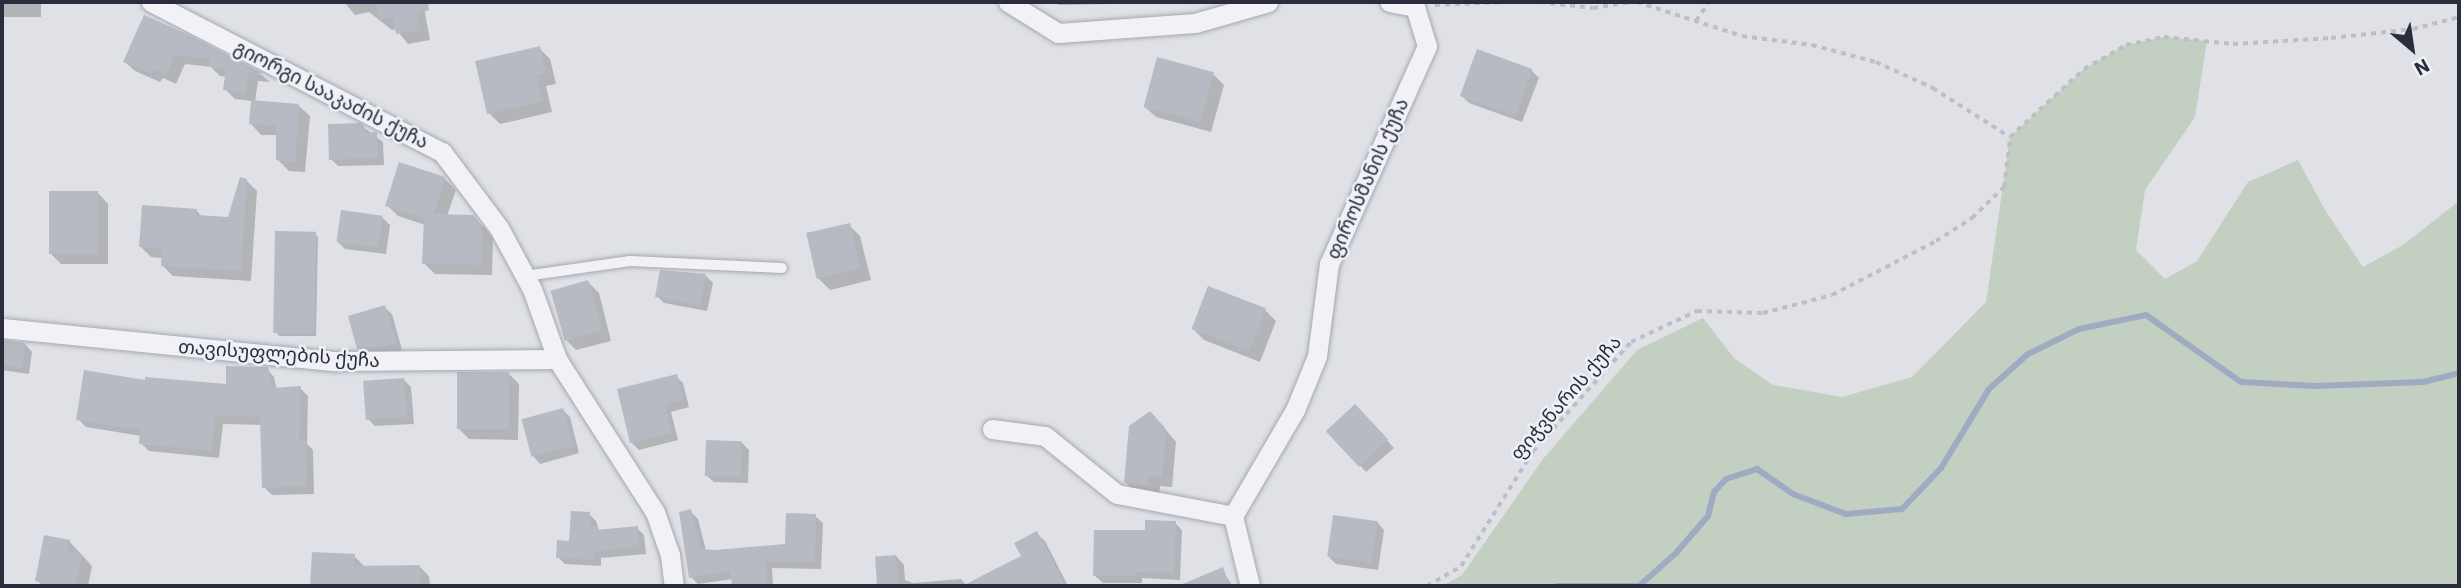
<!DOCTYPE html>
<meta charset="utf-8">
<style>
body{margin:0}
#map{position:relative;width:2461px;height:588px;overflow:hidden;background:#dfe1e7;font-family:"IBM Plex Sans","Noto Sans Georgian",sans-serif}
div>[style]{position:absolute}
.green>*{inset:0;background:#c3d0c1}
.shadow>*{inset:0;background:#0003;transform-origin:0 0}
.stream>*{height:6px;margin:-3px;padding:0 3px;transform-origin:3px;border-radius:3px;background:#9eabc3}
.building>*{inset:0;background:#b7bac3;transform-origin:0 0}
.path>*{height:3.5px;margin-top:-1.75px;transform-origin:0;background:repeating-linear-gradient(90deg,#bebfc6 0 5px,transparent 0 10px)}
.roads{filter:drop-shadow(0 0 2px #a5a8b0) drop-shadow(0 0 2px #a5a8b0)}
.lane>*{height:10px;margin:-5px;padding:0 5px;transform-origin:5px;border-radius:5px;background:#f2f2f6}
.street>*{height:19px;margin:-9.5px;padding:0 9.5px;transform-origin:9.5px;border-radius:9.5px;background:#f2f2f6}
span{translate:-50% -50%;white-space:nowrap;text-align:center;line-height:1.15;-webkit-text-stroke:5px #eff0f5;paint-order:stroke}
.street-label{font-size:19px;color:#2a2e3c}
.frame{position:absolute;inset:0;border:4px solid #2a2e3c;pointer-events:none}
.north{position:absolute;left:2377px;top:14px;width:70px;height:70px;-webkit-text-stroke:5px #eff0f5;paint-order:stroke;rotate:151deg;font-size:19px;font-weight:700;line-height:28px;text-align:center;color:#2a2e3c}
.north::after{content:'';display:block;margin:auto;width:24px;height:32px;background:#2a2e3c;clip-path:polygon(50% 0,100% 100%,50% 72%,0 100%)}
</style>
<div id="map">
<div class="green">
<i style="clip-path:polygon(2164px 37px,2207px 41px,2195px 117px,2145px 190px,2136px 250px,2165px 279px,2197px 261px,2248px 182px,2298px 160px,2325px 210px,2363px 267px,2403px 245px,2459px 201px,2459px 586px,1442px 586px,1462px 575px,1543px 459px,1637px 350px,1703px 318px,1734px 358px,1773px 385px,1842px 397px,1912px 377px,1986px 302px,2010px 137px,2084px 69px,2126px 45px)"></i>
</div>
<div class="shadow">
<i style="left:2px;top:2px;width:39px;height:15px"></i>
<i style="clip-path:polygon(344px 2px,423px 2px,430px 40px,408px 44px,396px 29px,392px 30px,369px 12px,355px 15px)"></i>
<i style="clip-path:polygon(1056px 2px,1111px 2px,1112px 4px,1059px 5px)"></i>
<i style="clip-path:polygon(145px 18px,263px 76px,270px 82px,258px 81px,255px 102px,299px 106px,310px 116px,305px 172px,289px 171px,278px 160px,278px 135px,261px 135px,251px 124px,252px 101px,235px 99px,225px 89px,227px 77px,220px 76px,211px 67px,185px 64px,176px 84px,163px 78px,160px 82px,135px 71px,125px 62px)"></i>
<i style="clip-path:polygon(539px 48px,550px 59px,556px 84px,546px 86px,552px 112px,500px 124px,489px 113px)"></i>
<i style="clip-path:polygon(1531px 70px,1539px 78px,1522px 122px,1469px 103px,1462px 96px)"></i>
<i style="clip-path:polygon(1213px 74px,1224px 85px,1211px 132px,1156px 117px,1145px 107px)"></i>
<i style="clip-path:polygon(363px 127px,383px 142px,384px 165px,338px 166px,331px 159px)"></i>
<i style="clip-path:polygon(400px 164px,445px 179px,456px 190px,447px 216px,473px 217px,485px 228px,493px 239px,492px 275px,435px 274px,424px 263px,425px 225px,398px 216px,387px 205px)"></i>
<i style="clip-path:polygon(246px 180px,257px 191px,251px 281px,173px 276px,162px 265px,163px 258px,151px 257px,141px 247px,197px 211px,203px 218px,229px 219px)"></i>
<i style="clip-path:polygon(98px 193px,108px 204px,108px 264px,61px 264px,50px 253px)"></i>
<i style="clip-path:polygon(383px 218px,390px 225px,386px 254px,345px 249px,338px 242px)"></i>
<i style="clip-path:polygon(849px 225px,860px 236px,871px 280px,830px 290px,819px 279px)"></i>
<i style="clip-path:polygon(315px 234px,318px 237px,316px 336px,279px 336px,276px 332px)"></i>
<i style="clip-path:polygon(706px 276px,713px 283px,707px 311px,664px 303px,657px 296px)"></i>
<i style="clip-path:polygon(588px 282px,599px 293px,611px 341px,576px 350px,565px 339px)"></i>
<i style="clip-path:polygon(384px 307px,392px 314px,402px 350px,386px 355px,366px 355px,359px 348px)"></i>
<i style="clip-path:polygon(1265px 310px,1276px 321px,1260px 362px,1204px 340px,1193px 329px)"></i>
<i style="clip-path:polygon(2px 342px,25px 344px,32px 352px,29px 374px,2px 370px)"></i>
<i style="clip-path:polygon(266px 368px,274px 377px,277px 390px,300px 388px,308px 396px,307px 444px,313px 450px,314px 494px,272px 495px,264px 487px,262px 425px,223px 424px,219px 458px,149px 451px,141px 443px,141px 436px,86px 427px,78px 419px,146px 382px,228px 386px)"></i>
<i style="clip-path:polygon(508px 373px,519px 384px,518px 440px,469px 439px,458px 428px)"></i>
<i style="clip-path:polygon(676px 376px,683px 383px,689px 407px,671px 412px,678px 440px,639px 450px,632px 443px)"></i>
<i style="clip-path:polygon(404px 380px,411px 387px,414px 424px,375px 426px,368px 419px)"></i>
<i style="clip-path:polygon(563px 410px,570px 417px,579px 453px,540px 464px,533px 456px)"></i>
<i style="clip-path:polygon(1362px 413px,1394px 448px,1366px 472px,1328px 431px)"></i>
<i style="clip-path:polygon(1161px 424px,1176px 442px,1172px 487px,1160px 486px,1159px 497px,1136px 493px,1125px 482px)"></i>
<i style="clip-path:polygon(741px 442px,749px 450px,748px 483px,714px 482px,706px 475px)"></i>
<i style="clip-path:polygon(690px 511px,698px 519px,706px 551px,786px 546px,815px 516px,823px 523px,821px 569px,772px 568px,773px 586px,733px 586px,733px 579px,698px 584px,691px 577px)"></i>
<i style="clip-path:polygon(589px 514px,596px 521px,599px 531px,637px 528px,644px 535px,646px 554px,601px 558px,601px 566px,565px 564px,558px 557px)"></i>
<i style="clip-path:polygon(1377px 522px,1384px 530px,1378px 570px,1336px 564px,1329px 557px)"></i>
<i style="clip-path:polygon(1175px 523px,1182px 530px,1180px 580px,1142px 578px,1142px 583px,1103px 583px,1095px 576px,1146px 532px)"></i>
<i style="clip-path:polygon(1036px 533px,1045px 541px,1068px 586px,878px 586px,877px 558px,896px 556px,904px 565px,905px 580px,913px 583px,961px 579px,967px 586px,1023px 557px)"></i>
<i style="clip-path:polygon(69px 541px,92px 566px,88px 586px,43px 586px,37px 580px)"></i>
<i style="clip-path:polygon(314px 553px,354px 556px,364px 566px,419px 566px,429px 576px,430px 586px,311px 586px)"></i>
<i style="clip-path:polygon(1222px 570px,1233px 586px,1202px 586px,1199px 579px)"></i>
</div>
<div class="stream">
<i style="left:1557px;top:586px;width:82px"></i>
<i style="left:1639px;top:586px;width:50px;rotate:-41.7deg"></i>
<i style="left:1676px;top:553px;width:49px;rotate:-49.1deg"></i>
<i style="left:1708px;top:516px;width:25px;rotate:-76deg"></i>
<i style="left:1714px;top:492px;width:18px;rotate:-47deg"></i>
<i style="left:1726px;top:479px;width:33px;rotate:-18deg"></i>
<i style="left:1757px;top:469px;width:44px;rotate:34.8deg"></i>
<i style="left:1793px;top:494px;width:57px;rotate:20.7deg"></i>
<i style="left:1846px;top:514px;width:56px;rotate:-5.1deg"></i>
<i style="left:1902px;top:509px;width:57px;rotate:-46.4deg"></i>
<i style="left:1941px;top:468px;width:92px;rotate:-58.7deg"></i>
<i style="left:1989px;top:389px;width:52px;rotate:-41.9deg"></i>
<i style="left:2028px;top:354px;width:57px;rotate:-26.1deg"></i>
<i style="left:2079px;top:329px;width:68px;rotate:-11.8deg"></i>
<i style="left:2146px;top:315px;width:116px;rotate:35.2deg"></i>
<i style="left:2241px;top:382px;width:74px;rotate:3.1deg"></i>
<i style="left:2315px;top:386px;width:108px;rotate:-2.1deg"></i>
<i style="left:2423px;top:382px;width:37px;rotate:-14deg"></i>
</div>
<div class="building">
<i style="clip-path:polygon(375px 2px,428px 2px,429px 10px,417px 13px,420px 30px,396px 34px,392px 17px,379px 20px)"></i>
<i style="clip-path:polygon(144px 15px,189px 35px,264px 74px,249px 72px,246px 93px,223px 90px,226px 69px,209px 67px,210px 59px,175px 55px,166px 75px,153px 69px,151px 74px,123px 62px)"></i>
<i style="clip-path:polygon(540px 46px,546px 73px,536px 76px,542px 101px,487px 114px,475px 61px)"></i>
<i style="left:1477px;top:49px;width:59px;height:50px;rotate:20deg"></i>
<i style="left:1157px;top:57px;width:59px;height:52px;rotate:15deg"></i>
<i style="clip-path:polygon(251px 100px,299px 104px,295px 162px,276px 160px,276px 126px,249px 124px)"></i>
<i style="clip-path:polygon(360px 123px,364px 126px,365px 133px,377px 132px,377px 158px,329px 160px,328px 124px)"></i>
<i style="clip-path:polygon(399px 162px,445px 177px,434px 214px,474px 215px,482px 226px,482px 265px,422px 264px,424px 218px,385px 206px)"></i>
<i style="clip-path:polygon(240px 177px,247px 179px,241px 271px,161px 266px,162px 249px,139px 247px,142px 205px,197px 209px,197px 215px,228px 217px)"></i>
<i style="left:49px;top:191px;width:49px;height:63px"></i>
<i style="left:341px;top:210px;width:42px;height:32px;rotate:8deg"></i>
<i style="left:850px;top:223px;width:47px;height:45px;rotate:77deg"></i>
<i style="left:275px;top:231px;width:41px;height:102px;rotate:1deg"></i>
<i style="clip-path:polygon(660px 270px,706px 274px,700px 305px,655px 297px)"></i>
<i style="left:588px;top:280px;width:52px;height:39px;rotate:74deg"></i>
<i style="left:1208px;top:286px;width:62px;height:46px;rotate:21deg"></i>
<i style="clip-path:polygon(385px 305px,396px 343px,378px 348px,357px 349px,348px 316px)"></i>
<i style="clip-path:polygon(2px 340px,25px 343px,22px 368px,2px 365px)"></i>
<i style="clip-path:polygon(226px 366px,268px 367px,272px 388px,301px 386px,299px 440px,306px 440px,307px 486px,262px 488px,260px 417px,215px 416px,212px 451px,139px 444px,140px 430px,76px 420px,84px 370px,145px 380px,145px 377px,226px 384px)"></i>
<i style="left:457px;top:372px;width:52px;height:57px"></i>
<i style="clip-path:polygon(677px 374px,683px 400px,665px 405px,672px 433px,630px 443px,617px 389px)"></i>
<i style="left:404px;top:378px;width:39px;height:41px;rotate:86deg"></i>
<i style="left:1355px;top:404px;width:49px;height:40px;rotate:47deg"></i>
<i style="left:563px;top:408px;width:39px;height:43px;rotate:75deg"></i>
<i style="clip-path:polygon(1150px 411px,1166px 429px,1162px 477px,1149px 476px,1148px 487px,1124px 483px,1129px 426px)"></i>
<i style="left:706px;top:440px;width:36px;height:36px;rotate:2deg"></i>
<i style="clip-path:polygon(691px 509px,701px 549px,714px 550px,785px 544px,786px 513px,816px 514px,815px 562px,765px 561px,767px 586px,732px 586px,730px 571px,689px 578px,679px 512px)"></i>
<i style="clip-path:polygon(571px 511px,590px 512px,589px 526px,596px 526px,596px 530px,638px 526px,639px 547px,595px 551px,594px 560px,556px 558px,557px 540px,569px 541px)"></i>
<i style="left:1333px;top:515px;width:45px;height:42px;rotate:8deg"></i>
<i style="clip-path:polygon(1145px 520px,1176px 521px,1174px 573px,1136px 572px,1136px 576px,1093px 576px,1094px 530px,1145px 530px)"></i>
<i style="clip-path:polygon(1037px 531px,1066px 586px,962px 586px,1021px 556px,1014px 543px)"></i>
<i style="clip-path:polygon(44px 535px,70px 540px,68px 551px,82px 554px,75px 586px,41px 586px,42px 582px,35px 581px)"></i>
<i style="clip-path:polygon(312px 552px,355px 554px,354px 566px,420px 565px,421px 586px,310px 586px)"></i>
<i style="left:896px;top:555px;width:31px;height:21px;rotate:86deg"></i>
<i style="clip-path:polygon(1223px 567px,1230px 586px,1178px 586px)"></i>
</div>
<div class="path">
<i style="left:1540px;top:2px;width:53px;rotate:6.5deg"></i>
<i style="left:1593px;top:8px;width:38px;rotate:-9deg"></i>
<i style="left:1637px;top:2px;width:110px;rotate:17.9deg"></i>
<i style="left:1742px;top:36px;width:71px;rotate:7.3deg"></i>
<i style="left:1812px;top:45px;width:66px;rotate:14.9deg"></i>
<i style="left:1876px;top:62px;width:63px;rotate:24.5deg"></i>
<i style="left:1933px;top:88px;width:91px;rotate:32.5deg"></i>
<i style="left:1435px;top:5px;width:71px;rotate:-2.4deg"></i>
<i style="left:1696px;top:21px;width:23px;rotate:-56deg"></i>
<i style="left:1427px;top:586px;width:39px;rotate:-30deg"></i>
<i style="left:1461px;top:566px;width:136px;rotate:-57.9deg"></i>
<i style="left:1533px;top:451px;width:147px;rotate:-48deg"></i>
<i style="left:1631px;top:342px;width:73px;rotate:-25.2deg"></i>
<i style="left:1697px;top:311px;width:66px;rotate:1.7deg"></i>
<i style="left:1763px;top:313px;width:71px;rotate:-14.6deg"></i>
<i style="left:1832px;top:295px;width:117px;rotate:-27.4deg"></i>
<i style="left:1936px;top:241px;width:43px;rotate:-32.6deg"></i>
<i style="left:1972px;top:218px;width:45px;rotate:-44.1deg"></i>
<i style="left:2004px;top:187px;width:50px;rotate:-83.2deg"></i>
<i style="left:2010px;top:137px;width:100px;rotate:-42.6deg"></i>
<i style="left:2084px;top:69px;width:48px;rotate:-29.7deg"></i>
<i style="left:2126px;top:45px;width:39px;rotate:-12deg"></i>
<i style="left:2164px;top:37px;width:69px;rotate:5.8deg"></i>
<i style="left:2233px;top:44px;width:98px;rotate:-3.5deg"></i>
<i style="left:2331px;top:38px;width:82px;rotate:-6.3deg"></i>
<i style="left:2413px;top:29px;width:48px;rotate:-14.6deg"></i>
</div>
<div class="roads">
<div class="lane">
<i style="left:525px;top:276px;width:106px;rotate:-8.1deg"></i>
<i style="left:630px;top:261px;width:152px;rotate:2.6deg"></i>
</div>
<div class="street">
<i style="left:151px;top:2px;width:327px;rotate:27.3deg"></i>
<i style="left:442px;top:152px;width:95px;rotate:53.1deg"></i>
<i style="left:499px;top:228px;width:69px;rotate:61.6deg"></i>
<i style="left:532px;top:289px;width:74px;rotate:70.3deg"></i>
<i style="left:557px;top:359px;width:182px;rotate:57.4deg"></i>
<i style="left:655px;top:512px;width:46px;rotate:70.8deg"></i>
<i style="left:670px;top:555px;width:31px;rotate:83deg"></i>
<i style="left:1008px;top:2px;width:59px;rotate:31.8deg"></i>
<i style="left:1058px;top:33px;width:137px;rotate:-4.2deg"></i>
<i style="left:1195px;top:23px;width:76px;rotate:-16deg"></i>
<i style="left:2px;top:328px;width:334px;rotate:5.7deg"></i>
<i style="left:334px;top:361px;width:223px;rotate:-0.5deg"></i>
<i style="left:992px;top:429px;width:53px;rotate:7.5deg"></i>
<i style="left:1045px;top:436px;width:92px;rotate:38.9deg"></i>
<i style="left:1117px;top:494px;width:118px;rotate:10.7deg"></i>
<i style="left:1250px;top:586px;width:72px;rotate:-103.7deg"></i>
<i style="left:1233px;top:516px;width:123px;rotate:-59.7deg"></i>
<i style="left:1295px;top:410px;width:58px;rotate:-67.8deg"></i>
<i style="left:1317px;top:356px;width:93px;rotate:-82.6deg"></i>
<i style="left:1329px;top:264px;width:239px;rotate:-65.8deg"></i>
<i style="left:1427px;top:46px;width:41px;rotate:-107.1deg"></i>
<i style="left:1415px;top:7px;width:26px;rotate:-169deg"></i>
</div>
</div>
<div class="street-label">
<span style="left:331px;top:95px;rotate:27deg">გიორგი სააკაძის ქუჩა</span>
<span style="left:1368px;top:179px;rotate:-66deg">ფიროსმანის ქუჩა</span>
<span style="left:279px;top:354px;rotate:4deg">თავისუფლების ქუჩა</span>
<span style="left:1566px;top:398px;rotate:-49deg">ფიჭვნარის ქუჩა</span>
</div>
<div class="frame"></div>
<div class="north">N</div>
</div>
